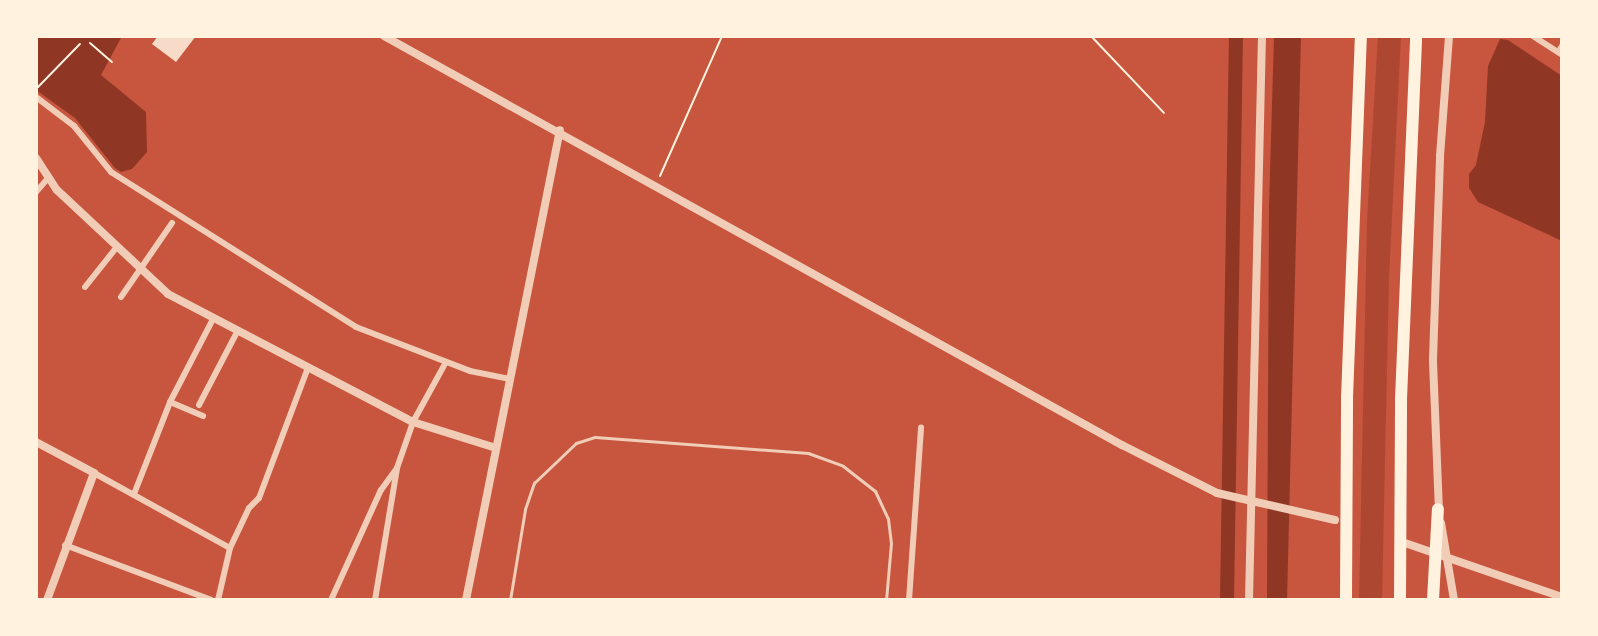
<!DOCTYPE html>
<style>
body{margin:0}
#map{position:relative;width:1598px;height:636px;overflow:hidden;background:#c8553d;font-family:"Asap Condensed",sans-serif}
div>[style]{position:absolute}
.green>*{inset:0;background:#ae4732}
.water>*{inset:0;background:#8f3625}
.canal>*{height:14px;margin:-7px;padding:0 7px;transform-origin:7px;border-radius:7px;background:#8f3625}
.building>*{inset:0;background:#f7dbc8}
.path>*{height:2px;margin:-1px;padding:0 1px;transform-origin:1px;border-radius:1px;background:#fff3e0}
.service>*{height:3px;margin:-1.5px;padding:0 1.5px;transform-origin:1.5px;border-radius:1.5px;background:#f1ccb7}
.minor>*{height:6px;margin:-3px;padding:0 3px;transform-origin:3px;border-radius:3px;background:#f1ccb7}
.tertiary>*{height:8px;margin:-4px;padding:0 4px;transform-origin:4px;border-radius:4px;background:#f1ccb7}
.motorway>*{height:12px;margin:-6px;padding:0 6px;transform-origin:6px;border-radius:6px;background:#fff3e0}
span{translate:-50% -50%;white-space:nowrap;text-align:center;line-height:1.15;-webkit-text-stroke:5px #fff3e0;paint-order:stroke}
.frame{position:absolute;inset:0;border:38px solid #fff3e0;pointer-events:none}
</style>
<div id="map">
<div class="green">
<i style="clip-path:polygon(1378px 36px,1401px 36px,1389px 277px,1382px 600px,1359px 600px,1367px 221px)"></i>
</div>
<div class="water">
<i style="clip-path:polygon(36px 36px,122px 36px,101px 75px,146px 112px,147px 152px,132px 169px,121px 172px,115px 168px,75px 118px,36px 90px)"></i>
<i style="clip-path:polygon(1274px 36px,1301px 36px,1287px 600px,1267px 600px,1269px 208px)"></i>
<i style="clip-path:polygon(1500px 39px,1508px 40px,1562px 76px,1562px 241px,1478px 202px,1469px 188px,1469px 174px,1476px 165px,1485px 122px,1488px 66px)"></i>
</div>
<div class="canal">
<i style="left:1227px;top:600px;width:564px;rotate:-89.09deg"></i>
</div>
<div class="building">
<i style="clip-path:polygon(158px 36px,196px 36px,176px 62px,152px 44px)"></i>
</div>
<div class="path">
<i style="left:1091px;top:36px;width:106px;rotate:46.5deg"></i>
<i style="left:90px;top:43px;width:29px;rotate:41deg"></i>
<i style="left:38px;top:87px;width:60px;rotate:-45.7deg"></i>
<i style="left:660px;top:176px;width:153px;rotate:-66.1deg"></i>
</div>
<div class="service">
<i style="left:1557px;top:50px;width:9px;rotate:-58deg"></i>
<i style="left:510px;top:600px;width:92px;rotate:-80.6deg"></i>
<i style="left:525px;top:509px;width:28px;rotate:-71deg"></i>
<i style="left:534px;top:483px;width:58px;rotate:-43.6deg"></i>
<i style="left:576px;top:443px;width:20px;rotate:-18deg"></i>
<i style="left:595px;top:437px;width:214px;rotate:4.3deg"></i>
<i style="left:808px;top:453px;width:37px;rotate:20deg"></i>
<i style="left:843px;top:466px;width:41px;rotate:38deg"></i>
<i style="left:875px;top:491px;width:31px;rotate:65deg"></i>
<i style="left:888px;top:519px;width:24px;rotate:83deg"></i>
<i style="left:891px;top:543px;width:57px;rotate:95deg"></i>
</div>
<div class="minor">
<i style="left:1533px;top:36px;width:35px;rotate:33deg"></i>
<i style="left:36px;top:97px;width:48px;rotate:37.3deg"></i>
<i style="left:74px;top:126px;width:59px;rotate:51.2deg"></i>
<i style="left:111px;top:172px;width:290px;rotate:32.3deg"></i>
<i style="left:356px;top:327px;width:122px;rotate:21.1deg"></i>
<i style="left:470px;top:371px;width:41px;rotate:11.3deg"></i>
<i style="left:36px;top:192px;width:20px;rotate:-49deg"></i>
<i style="left:85px;top:287px;width:50px;rotate:-51.5deg"></i>
<i style="left:121px;top:297px;width:90px;rotate:-55.4deg"></i>
<i style="left:170px;top:402px;width:36px;rotate:23deg"></i>
<i style="left:199px;top:405px;width:82px;rotate:-62.5deg"></i>
<i style="left:94px;top:473px;width:155px;rotate:28.9deg"></i>
<i style="left:134px;top:494px;width:99px;rotate:-68.6deg"></i>
<i style="left:170px;top:402px;width:93px;rotate:-62.6deg"></i>
<i style="left:65px;top:545px;width:156px;rotate:20.6deg"></i>
<i style="left:218px;top:600px;width:53px;rotate:-77deg"></i>
<i style="left:230px;top:548px;width:44px;rotate:-64.6deg"></i>
<i style="left:249px;top:508px;width:14px;rotate:-45deg"></i>
<i style="left:259px;top:498px;width:137px;rotate:-69.4deg"></i>
<i style="left:331px;top:600px;width:121px;rotate:-65.6deg"></i>
<i style="left:381px;top:490px;width:27px;rotate:-54deg"></i>
<i style="left:397px;top:468px;width:49px;rotate:-70.8deg"></i>
<i style="left:413px;top:422px;width:68px;rotate:-61.2deg"></i>
<i style="left:375px;top:600px;width:134px;rotate:-80.5deg"></i>
<i style="left:909px;top:600px;width:173px;rotate:-86deg"></i>
</div>
<div class="tertiary">
<i style="left:384px;top:36px;width:844px;rotate:29deg"></i>
<i style="left:1122px;top:445px;width:106px;rotate:26.8deg"></i>
<i style="left:1217px;top:493px;width:121px;rotate:12.9deg"></i>
<i style="left:36px;top:158px;width:38px;rotate:57deg"></i>
<i style="left:57px;top:190px;width:152px;rotate:43.1deg"></i>
<i style="left:168px;top:294px;width:276px;rotate:27.6deg"></i>
<i style="left:413px;top:422px;width:87px;rotate:17.4deg"></i>
<i style="left:36px;top:442px;width:66px;rotate:28.1deg"></i>
<i style="left:94px;top:473px;width:135px;rotate:110.3deg"></i>
<i style="left:1439px;top:511px;width:152px;rotate:-92.3deg"></i>
<i style="left:1433px;top:359px;width:203px;rotate:-88deg"></i>
<i style="left:1440px;top:156px;width:120px;rotate:-85.7deg"></i>
<i style="left:1441px;top:523px;width:78px;rotate:80.4deg"></i>
<i style="left:1405px;top:543px;width:166px;rotate:19deg"></i>
<i style="left:466px;top:600px;width:479px;rotate:-78.7deg"></i>
<i style="left:1249px;top:600px;width:564px;rotate:-88.68deg"></i>
</div>
<div class="motorway">
<i style="left:1346px;top:600px;width:202px;rotate:-89.7deg"></i>
<i style="left:1347px;top:398px;width:362px;rotate:-87.8deg"></i>
<i style="left:1400px;top:600px;width:201px;rotate:-89.7deg"></i>
<i style="left:1401px;top:399px;width:363px;rotate:-87.6deg"></i>
<i style="left:1433px;top:600px;width:91px;rotate:-86.9deg"></i>
</div>
<div class="frame"></div>
</div>
